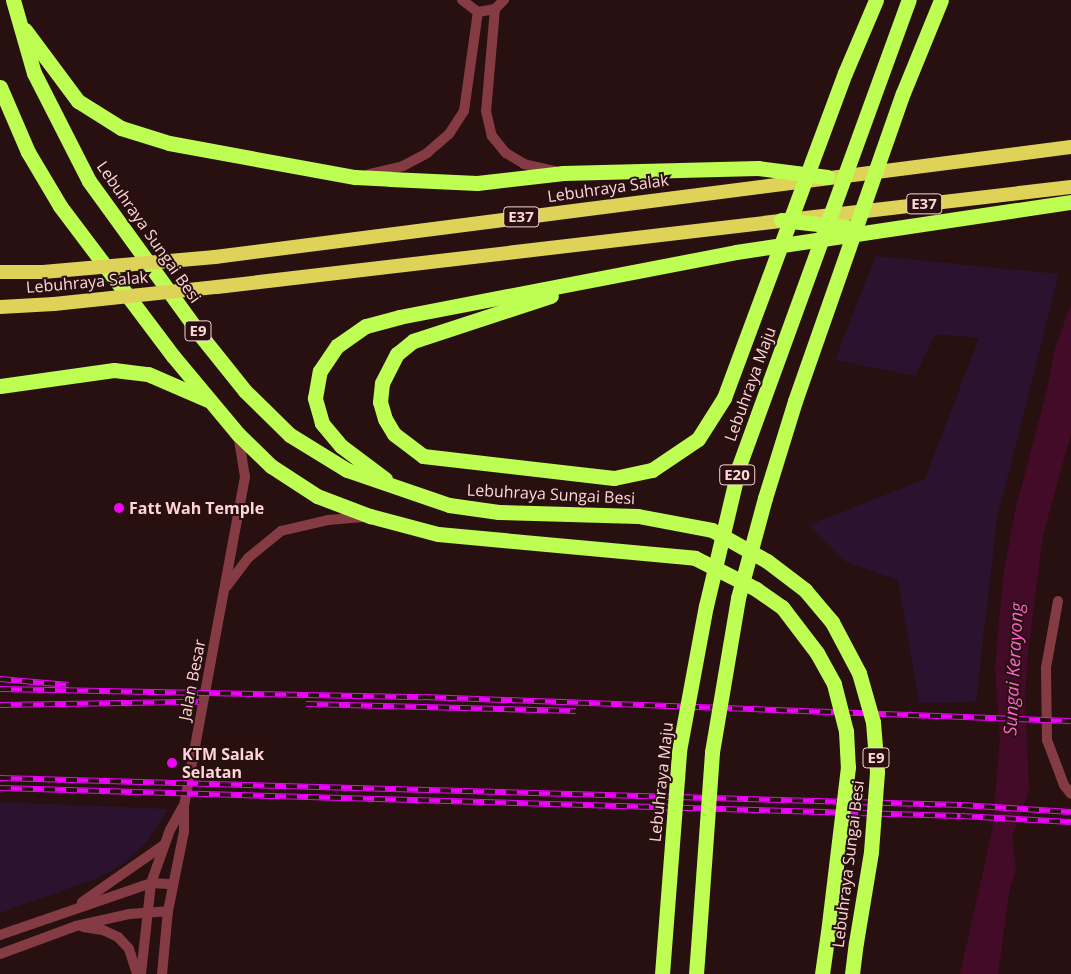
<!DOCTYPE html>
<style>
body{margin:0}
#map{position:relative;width:1071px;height:974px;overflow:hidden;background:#27100f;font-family:"Open Sans",sans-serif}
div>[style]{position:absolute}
.green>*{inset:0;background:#2b1330}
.water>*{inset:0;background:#440b28}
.minor>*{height:10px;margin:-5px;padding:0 5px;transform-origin:5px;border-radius:5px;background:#853b43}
.tertiary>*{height:10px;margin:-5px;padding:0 5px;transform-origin:5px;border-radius:5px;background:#853b43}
.trunk>*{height:14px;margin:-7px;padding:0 7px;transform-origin:7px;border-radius:7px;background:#ded358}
.motorway>*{height:15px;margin:-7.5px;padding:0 7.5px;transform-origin:7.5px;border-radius:7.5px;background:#befd52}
.rail>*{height:5.5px;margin-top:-2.75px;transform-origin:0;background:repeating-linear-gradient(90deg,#27100f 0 11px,#f003fd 0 22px);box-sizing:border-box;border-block:1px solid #f003fd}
.trunk-bridge>*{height:14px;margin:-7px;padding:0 7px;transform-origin:7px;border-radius:7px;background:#ded358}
.motorway-bridge>*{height:15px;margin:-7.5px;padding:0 7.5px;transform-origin:7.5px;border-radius:7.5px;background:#befd52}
.dots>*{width:14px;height:14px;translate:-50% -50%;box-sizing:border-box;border:2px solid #27100f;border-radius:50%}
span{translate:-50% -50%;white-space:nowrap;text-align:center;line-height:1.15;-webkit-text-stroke:4px #27100f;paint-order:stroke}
.shield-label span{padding:1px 4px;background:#27100f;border:1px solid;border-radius:4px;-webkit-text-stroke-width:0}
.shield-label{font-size:15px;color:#ffd5d7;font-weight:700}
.street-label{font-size:16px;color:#ffd5d7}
.poi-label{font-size:16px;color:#ffd5d7;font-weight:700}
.left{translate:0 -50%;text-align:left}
.water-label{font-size:18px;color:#fe64ce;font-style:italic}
</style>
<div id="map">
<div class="green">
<i style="clip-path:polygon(876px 256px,1059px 274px,997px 518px,976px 702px,919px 703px,898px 580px,846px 562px,809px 525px,925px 479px,979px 338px,935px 334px,915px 376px,835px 360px)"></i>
<i style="clip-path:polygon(0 802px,168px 809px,146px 843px,123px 864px,98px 878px,0 913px)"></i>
</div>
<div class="water">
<i style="clip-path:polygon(1071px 304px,1071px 434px,1043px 535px,1028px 653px,1025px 699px,1029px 790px,1012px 837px,1016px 869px,1009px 893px,998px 974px,960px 974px,992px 832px,1000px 740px,995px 668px,1003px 577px,1015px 511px,1046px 394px,1055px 349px)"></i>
</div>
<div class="minor">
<i style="left:1058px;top:601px;width:68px;rotate:100.2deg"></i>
<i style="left:1046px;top:668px;width:72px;rotate:89.2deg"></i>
<i style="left:1047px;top:740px;width:48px;rotate:69.3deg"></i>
<i style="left:1064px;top:785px;width:11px;rotate:52deg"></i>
</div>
<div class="tertiary">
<i style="left:462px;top:0;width:20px;rotate:37deg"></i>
<i style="left:478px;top:12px;width:17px;rotate:-10deg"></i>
<i style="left:495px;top:9px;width:13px;rotate:-45deg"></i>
<i style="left:495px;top:9px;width:102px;rotate:95deg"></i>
<i style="left:486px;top:111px;width:26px;rotate:77deg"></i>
<i style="left:492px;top:136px;width:22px;rotate:51deg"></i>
<i style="left:506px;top:153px;width:21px;rotate:31deg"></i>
<i style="left:524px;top:164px;width:31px;rotate:13deg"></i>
<i style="left:369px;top:174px;width:35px;rotate:-13deg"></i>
<i style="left:403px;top:166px;width:27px;rotate:-28deg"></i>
<i style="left:427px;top:153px;width:29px;rotate:-41deg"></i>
<i style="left:449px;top:134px;width:27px;rotate:-57deg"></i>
<i style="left:464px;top:111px;width:100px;rotate:-82deg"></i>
<i style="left:227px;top:586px;width:35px;rotate:-53deg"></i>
<i style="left:248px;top:558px;width:43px;rotate:-39.3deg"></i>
<i style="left:281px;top:531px;width:48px;rotate:-13.2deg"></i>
<i style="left:328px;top:520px;width:38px;rotate:-5deg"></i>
<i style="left:82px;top:902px;width:100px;rotate:-34.8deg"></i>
<i style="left:83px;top:927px;width:20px;rotate:9deg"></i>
<i style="left:103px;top:930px;width:17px;rotate:25deg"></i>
<i style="left:118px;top:937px;width:16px;rotate:47deg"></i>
<i style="left:129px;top:949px;width:25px;rotate:72deg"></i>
<i style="left:0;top:935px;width:160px;rotate:-19deg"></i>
<i style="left:151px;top:883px;width:22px;rotate:3deg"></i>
<i style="left:0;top:954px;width:81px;rotate:-20.2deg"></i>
<i style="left:76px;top:926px;width:54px;rotate:-12.8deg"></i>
<i style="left:129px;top:914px;width:39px;rotate:-4deg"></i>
<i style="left:141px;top:974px;width:92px;rotate:-83.7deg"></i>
<i style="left:151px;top:883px;width:56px;rotate:-70.3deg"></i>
<i style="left:170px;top:830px;width:26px;rotate:-61deg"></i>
<i style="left:162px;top:974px;width:63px;rotate:-84.6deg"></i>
<i style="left:168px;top:911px;width:81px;rotate:-78.6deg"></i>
<i style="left:184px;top:832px;width:26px;rotate:-90deg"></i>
<i style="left:184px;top:806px;width:335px;rotate:-79.5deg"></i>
<i style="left:245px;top:477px;width:44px;rotate:-99.2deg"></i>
</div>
<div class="trunk">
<i style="left:215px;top:257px;width:863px;rotate:-7.32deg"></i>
<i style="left:0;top:272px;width:43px"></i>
<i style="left:217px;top:287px;width:860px;rotate:-6.68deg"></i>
<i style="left:0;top:307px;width:54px;rotate:-3.2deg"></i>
</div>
<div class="motorway">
<i style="left:13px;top:0;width:76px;rotate:74deg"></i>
<i style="left:34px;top:73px;width:121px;rotate:63deg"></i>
<i style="left:89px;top:181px;width:191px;rotate:54.1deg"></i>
<i style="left:201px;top:336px;width:70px;rotate:51.3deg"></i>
<i style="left:245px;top:391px;width:63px;rotate:44.4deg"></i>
<i style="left:290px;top:435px;width:67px;rotate:31.6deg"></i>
<i style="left:347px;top:470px;width:108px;rotate:18.9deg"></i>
<i style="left:449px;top:505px;width:50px;rotate:8deg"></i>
<i style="left:499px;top:512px;width:139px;rotate:1.6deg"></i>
<i style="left:638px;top:516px;width:75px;rotate:10.7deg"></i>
<i style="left:712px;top:530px;width:63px;rotate:29.4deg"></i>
<i style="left:767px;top:561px;width:48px;rotate:37.3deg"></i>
<i style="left:25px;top:30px;width:89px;rotate:53.3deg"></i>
<i style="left:78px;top:101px;width:51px;rotate:32.1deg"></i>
<i style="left:121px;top:128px;width:50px;rotate:17.4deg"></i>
<i style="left:169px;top:143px;width:189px;rotate:10.4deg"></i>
<i style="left:355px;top:177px;width:35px;rotate:3deg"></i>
<i style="left:390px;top:179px;width:87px;rotate:2.6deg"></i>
<i style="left:477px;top:183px;width:87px;rotate:-6.6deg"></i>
<i style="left:563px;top:173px;width:195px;rotate:-1.5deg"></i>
<i style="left:758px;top:168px;width:70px;rotate:7.4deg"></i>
<i style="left:0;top:87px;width:71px;rotate:66.7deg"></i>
<i style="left:28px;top:152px;width:63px;rotate:59.3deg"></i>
<i style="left:60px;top:206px;width:188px;rotate:53deg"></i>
<i style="left:173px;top:356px;width:102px;rotate:50.2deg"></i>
<i style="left:238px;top:434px;width:46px;rotate:44.1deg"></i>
<i style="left:271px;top:466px;width:55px;rotate:33.1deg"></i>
<i style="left:317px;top:496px;width:57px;rotate:20.7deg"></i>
<i style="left:370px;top:516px;width:70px;rotate:14.8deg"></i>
<i style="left:438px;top:534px;width:258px;rotate:5.3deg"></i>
<i style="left:695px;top:558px;width:68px;rotate:26.9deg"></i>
<i style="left:756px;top:589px;width:32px;rotate:35deg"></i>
<i style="left:781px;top:220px;width:75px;rotate:6.1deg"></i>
<i style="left:0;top:386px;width:115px;rotate:-8deg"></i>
<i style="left:114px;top:370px;width:34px;rotate:7deg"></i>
<i style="left:148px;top:374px;width:65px;rotate:23.4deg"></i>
<i style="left:394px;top:434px;width:17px;rotate:-121deg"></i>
<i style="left:385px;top:419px;width:18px;rotate:-106deg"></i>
<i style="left:380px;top:402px;width:19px;rotate:-84deg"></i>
<i style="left:382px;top:383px;width:33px;rotate:-63deg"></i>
<i style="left:397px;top:354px;width:21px;rotate:-39deg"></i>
<i style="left:413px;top:341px;width:145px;rotate:-18.1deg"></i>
<i style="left:385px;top:479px;width:55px;rotate:-143.1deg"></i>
<i style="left:341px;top:446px;width:30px;rotate:-130deg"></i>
<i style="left:322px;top:423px;width:26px;rotate:-106deg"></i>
<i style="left:315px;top:398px;width:27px;rotate:-80deg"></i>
<i style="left:320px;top:371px;width:30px;rotate:-56deg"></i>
<i style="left:337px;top:346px;width:35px;rotate:-35deg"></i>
<i style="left:366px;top:326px;width:34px;rotate:-15deg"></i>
<i style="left:399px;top:317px;width:343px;rotate:-10.9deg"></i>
<i style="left:736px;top:252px;width:339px;rotate:-8.5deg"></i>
<i style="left:696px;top:974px;width:40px;rotate:-85.7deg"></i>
<i style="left:822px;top:974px;width:42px;rotate:-81.9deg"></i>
<i style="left:852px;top:974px;width:31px;rotate:-83deg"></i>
</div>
<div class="rail">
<i style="left:0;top:679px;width:69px;rotate:5deg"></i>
<i style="left:0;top:689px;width:424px;rotate:1.1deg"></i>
<i style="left:424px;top:697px;width:647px;rotate:2.12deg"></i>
<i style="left:306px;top:704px;width:270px;rotate:1.5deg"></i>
<i style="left:0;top:705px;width:199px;rotate:-0.9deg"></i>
<i style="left:0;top:778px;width:962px;rotate:1.61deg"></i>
<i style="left:962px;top:805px;width:109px;rotate:3.7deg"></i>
<i style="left:0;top:788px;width:961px;rotate:1.67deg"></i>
<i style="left:961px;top:816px;width:110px;rotate:3.1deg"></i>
</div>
<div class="trunk-bridge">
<i style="left:43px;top:272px;width:173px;rotate:-5deg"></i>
<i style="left:54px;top:304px;width:164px;rotate:-6deg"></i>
</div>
<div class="motorway-bridge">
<i style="left:394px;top:434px;width:36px;rotate:37deg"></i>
<i style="left:423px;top:456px;width:192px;rotate:6.6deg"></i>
<i style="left:614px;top:478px;width:39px;rotate:-12deg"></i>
<i style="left:652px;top:470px;width:55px;rotate:-34deg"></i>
<i style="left:698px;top:439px;width:49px;rotate:-57.6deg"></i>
<i style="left:724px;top:398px;width:347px;rotate:-69.6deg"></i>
<i style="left:845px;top:73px;width:79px;rotate:-67deg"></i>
<i style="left:805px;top:590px;width:42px;rotate:49.8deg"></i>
<i style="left:832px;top:622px;width:58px;rotate:62.1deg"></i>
<i style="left:859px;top:673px;width:51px;rotate:74.1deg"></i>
<i style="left:873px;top:722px;width:50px;rotate:85.4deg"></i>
<i style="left:877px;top:772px;width:80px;rotate:94.3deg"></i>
<i style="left:871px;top:852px;width:92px;rotate:99.4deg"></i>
<i style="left:782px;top:607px;width:58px;rotate:52.7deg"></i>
<i style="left:817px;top:653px;width:35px;rotate:61deg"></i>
<i style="left:834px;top:684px;width:49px;rotate:75.7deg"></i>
<i style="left:846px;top:731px;width:36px;rotate:87deg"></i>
<i style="left:848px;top:767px;width:166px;rotate:96.9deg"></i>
<i style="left:699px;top:934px;width:182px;rotate:-85.9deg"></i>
<i style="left:712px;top:752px;width:156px;rotate:-80.4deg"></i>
<i style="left:738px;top:598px;width:104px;rotate:-74.9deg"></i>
<i style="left:765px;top:498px;width:102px;rotate:-72.8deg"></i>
<i style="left:795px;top:401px;width:326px;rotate:-70.7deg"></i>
<i style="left:903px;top:93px;width:100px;rotate:-67.8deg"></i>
<i style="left:662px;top:974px;width:224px;rotate:-85.6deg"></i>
<i style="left:679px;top:751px;width:147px;rotate:-79.5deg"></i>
<i style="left:706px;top:606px;width:144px;rotate:-76.7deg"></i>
<i style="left:739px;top:466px;width:496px;rotate:-70deg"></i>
</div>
<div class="dots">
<i style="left:119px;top:508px;background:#f003fd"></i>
<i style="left:172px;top:763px;background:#f003fd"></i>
</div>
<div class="shield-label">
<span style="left:924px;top:204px">E37</span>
<span style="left:521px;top:217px">E37</span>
<span style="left:198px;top:331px">E9</span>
<span style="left:737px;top:475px">E20</span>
<span style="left:876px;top:758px">E9</span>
</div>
<div class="street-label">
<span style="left:608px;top:188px;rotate:-8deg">Lebuhraya Salak</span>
<span style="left:149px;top:232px;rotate:55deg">Lebuhraya Sungai Besi</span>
<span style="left:87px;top:282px;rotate:-5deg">Lebuhraya Salak</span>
<span style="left:750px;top:384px;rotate:-70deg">Lebuhraya Maju</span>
<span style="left:551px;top:494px;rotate:3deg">Lebuhraya Sungai Besi</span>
<span style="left:192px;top:680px;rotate:-79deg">Jalan Besar</span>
<span style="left:661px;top:782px;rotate:-84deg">Lebuhraya Maju</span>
<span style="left:848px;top:864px;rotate:-83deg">Lebuhraya Sungai Besi</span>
</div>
<div class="poi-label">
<span class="left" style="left:129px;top:508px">Fatt Wah Temple</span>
<span class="left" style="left:182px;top:763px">KTM Salak<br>Selatan</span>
</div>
<div class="water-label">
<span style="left:1013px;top:669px;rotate:-87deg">Sungai Kerayong</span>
</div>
</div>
